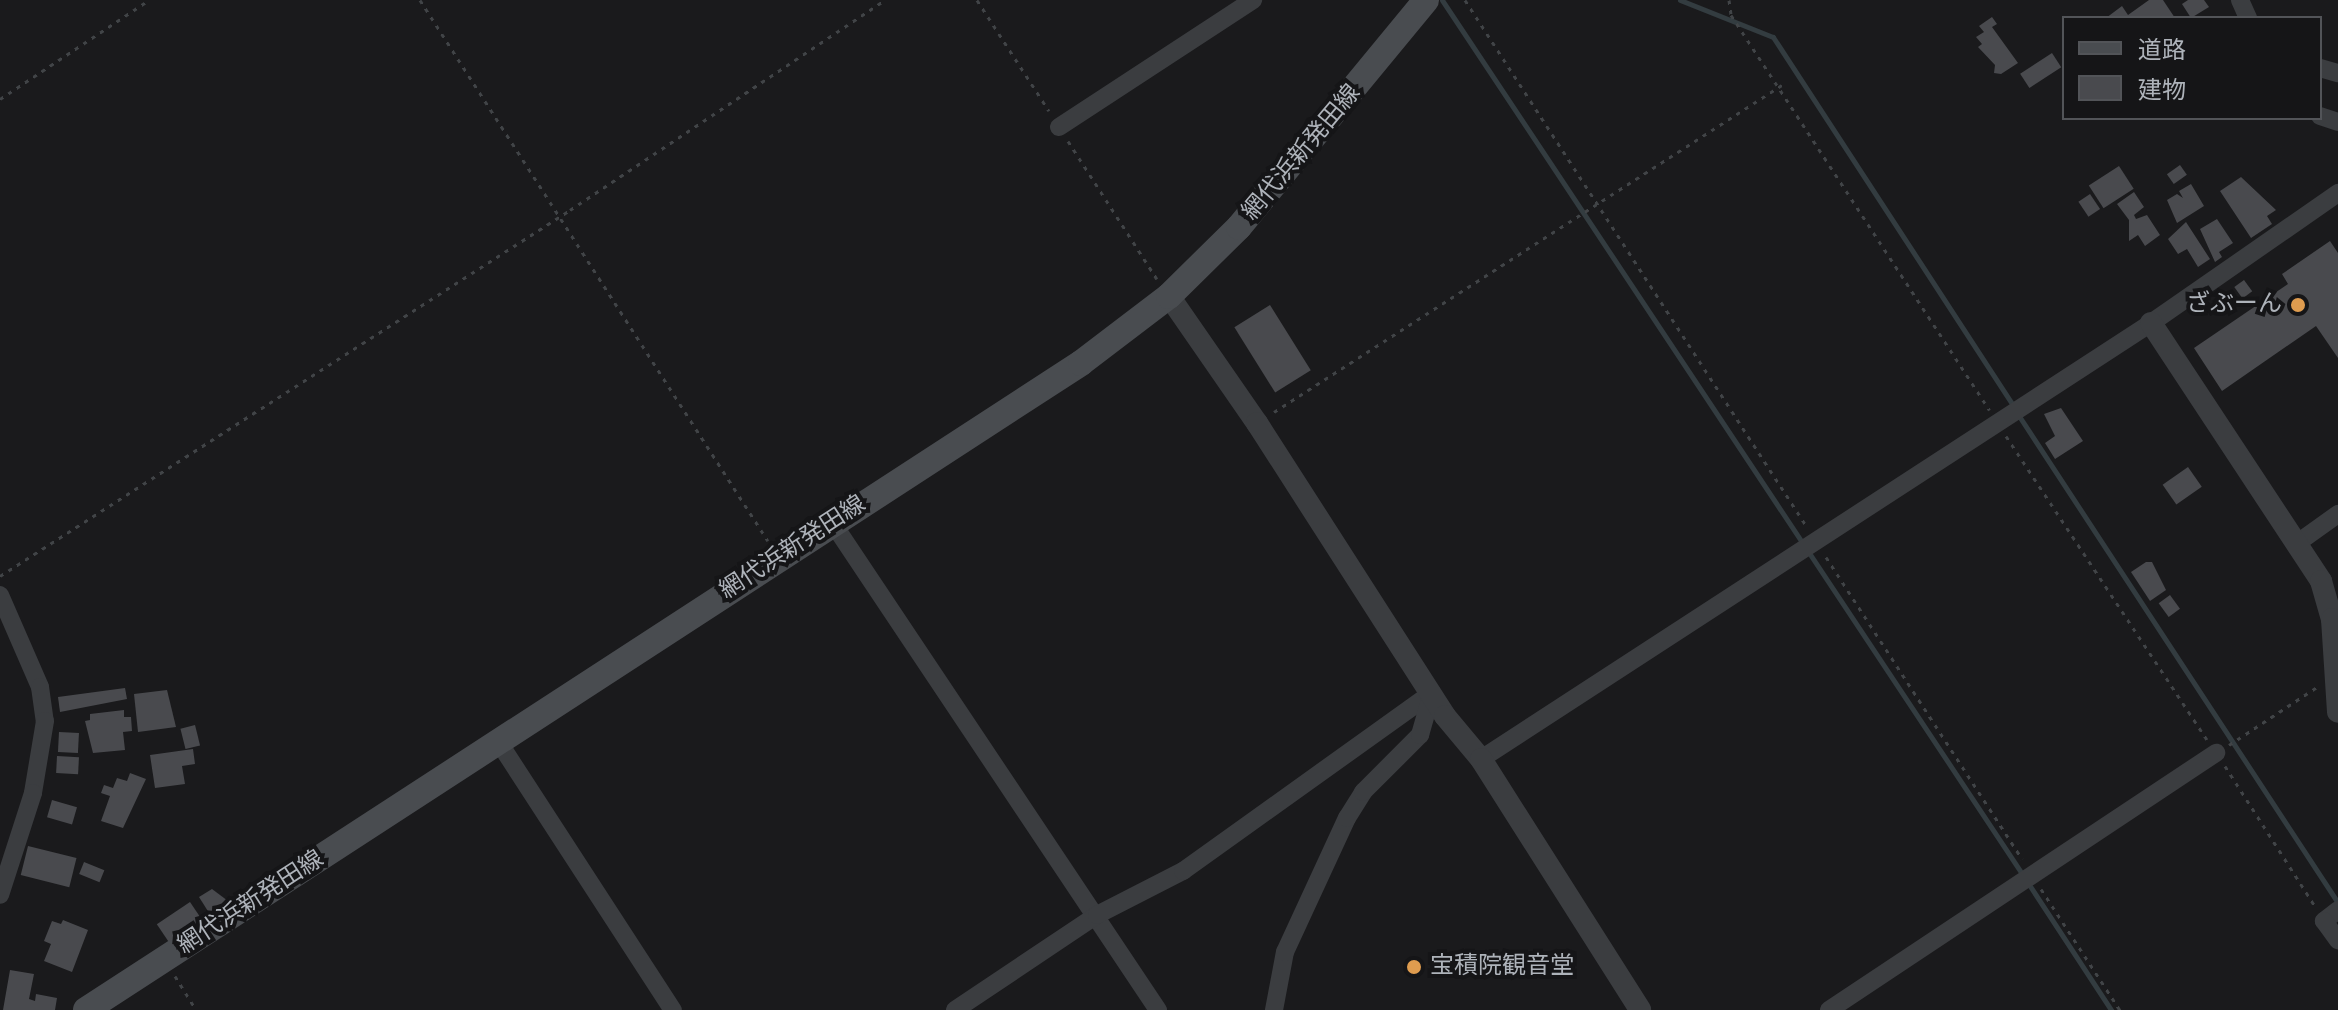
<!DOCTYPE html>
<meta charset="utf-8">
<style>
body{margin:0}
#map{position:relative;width:2338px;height:1010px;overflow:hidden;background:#1a1a1c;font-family:"Alegreya Sans","Noto Sans JP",sans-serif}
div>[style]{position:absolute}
.stream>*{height:5px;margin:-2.5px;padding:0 2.5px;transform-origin:2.5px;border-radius:2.5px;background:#333c40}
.building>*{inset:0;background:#494a4e;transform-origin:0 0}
.path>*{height:3px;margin-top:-1.5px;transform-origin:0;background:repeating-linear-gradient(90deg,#414447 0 4px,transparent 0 10px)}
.minor>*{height:18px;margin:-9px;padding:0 9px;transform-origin:9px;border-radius:9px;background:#3b3d40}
.tertiary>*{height:22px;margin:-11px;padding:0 11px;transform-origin:11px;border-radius:11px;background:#3b3d40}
.secondary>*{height:26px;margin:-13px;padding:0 13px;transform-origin:13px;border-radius:13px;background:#494c50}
.dots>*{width:22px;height:22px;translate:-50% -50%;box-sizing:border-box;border:4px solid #151517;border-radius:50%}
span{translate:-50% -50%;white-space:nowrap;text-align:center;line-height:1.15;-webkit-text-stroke:8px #151517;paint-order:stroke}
.street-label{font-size:24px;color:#aeb3ba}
.poi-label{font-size:24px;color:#aeb3ba}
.right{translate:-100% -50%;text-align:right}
.left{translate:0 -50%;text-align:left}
.legend{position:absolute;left:2062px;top:16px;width:260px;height:104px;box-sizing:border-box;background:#151517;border:2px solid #525458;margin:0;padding:10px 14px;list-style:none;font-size:24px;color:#aeb3ba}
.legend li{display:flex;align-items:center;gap:16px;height:40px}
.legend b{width:40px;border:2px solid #525458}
</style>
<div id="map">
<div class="stream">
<i style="left:1442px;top:0;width:1050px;rotate:56.42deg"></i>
<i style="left:1680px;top:0;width:100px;rotate:21.7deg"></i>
<i style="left:1773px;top:37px;width:442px;rotate:56.9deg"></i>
<i style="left:2019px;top:416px;width:582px;rotate:56.77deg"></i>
<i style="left:2028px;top:883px;width:152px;rotate:56.8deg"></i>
</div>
<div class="building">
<i style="clip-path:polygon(2149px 0,2163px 0,2175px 18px,2106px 18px,2122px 6px,2128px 15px)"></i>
<i style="clip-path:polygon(2188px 0,2204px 0,2209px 7px,2191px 18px,2182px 4px)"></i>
<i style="clip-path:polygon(1992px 17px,1997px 24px,1992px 27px,2018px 63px,2001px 74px,1994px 73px,1995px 65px,1978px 47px,1982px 44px,1976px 37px,1984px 32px,1979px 26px)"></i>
<i style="left:2052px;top:53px;width:17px;height:38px;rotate:57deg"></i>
<i style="left:2180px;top:165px;width:12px;height:16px;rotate:55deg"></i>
<i style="left:2119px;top:166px;width:27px;height:36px;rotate:57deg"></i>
<i style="clip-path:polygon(2241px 177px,2276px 210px,2267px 216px,2272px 224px,2251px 238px,2220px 191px)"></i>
<i style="clip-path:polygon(2191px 184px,2204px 206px,2177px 223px,2167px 200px,2177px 194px,2183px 198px,2179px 191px)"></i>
<i style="clip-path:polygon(2134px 192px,2144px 207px,2134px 215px,2136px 219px,2147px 215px,2160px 235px,2145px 246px,2138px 235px,2129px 241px,2129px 220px,2117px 204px)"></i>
<i style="left:2090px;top:194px;width:18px;height:14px;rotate:56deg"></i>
<i style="clip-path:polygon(2217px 219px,2233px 243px,2219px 252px,2222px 257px,2215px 262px,2200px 229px)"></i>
<i style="clip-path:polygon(2186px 222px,2210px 259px,2198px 267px,2187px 249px,2178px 254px,2168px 239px)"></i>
<i style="clip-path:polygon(2330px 241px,2338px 253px,2338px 358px,2316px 326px,2222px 391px,2194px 348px,2288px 284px,2282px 274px)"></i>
<i style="left:2244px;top:280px;width:14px;height:12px;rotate:54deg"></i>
<i style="left:1270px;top:305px;width:77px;height:42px;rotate:58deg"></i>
<i style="clip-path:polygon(2061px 408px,2083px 441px,2055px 459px,2045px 443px,2055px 436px,2044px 414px)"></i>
<i style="left:2188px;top:467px;width:24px;height:31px;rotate:55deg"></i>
<i style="clip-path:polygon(2146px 562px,2152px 562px,2166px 590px,2150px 601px,2131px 572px)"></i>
<i style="left:2170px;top:595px;width:17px;height:14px;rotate:54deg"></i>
<i style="clip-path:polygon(125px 688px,127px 699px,60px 712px,58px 697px)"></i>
<i style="clip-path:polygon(167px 690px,176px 727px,138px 732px,134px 694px)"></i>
<i style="clip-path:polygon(124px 710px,124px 717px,131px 717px,132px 731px,123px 732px,125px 750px,93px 753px,85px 721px,90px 720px,90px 714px)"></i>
<i style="left:195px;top:725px;width:21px;height:15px;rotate:76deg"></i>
<i style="left:59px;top:732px;width:20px;height:20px;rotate:3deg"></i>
<i style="clip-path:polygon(193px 749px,195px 764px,182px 766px,185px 784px,155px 788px,150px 755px)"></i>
<i style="left:57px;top:756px;width:22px;height:17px;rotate:3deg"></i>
<i style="clip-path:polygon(130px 773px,146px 779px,123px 828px,101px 821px,110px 796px,101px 793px,104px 785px,113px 788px,117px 778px,127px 781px)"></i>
<i style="left:52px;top:800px;width:26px;height:18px;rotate:16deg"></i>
<i style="left:28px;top:846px;width:50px;height:30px;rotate:14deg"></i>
<i style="left:84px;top:862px;width:22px;height:13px;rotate:22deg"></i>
<i style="clip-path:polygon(212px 889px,232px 904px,211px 916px,199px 897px)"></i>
<i style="left:190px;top:902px;width:22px;height:40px;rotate:56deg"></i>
<i style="clip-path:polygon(63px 920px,88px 930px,72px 972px,44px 961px,51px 944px,44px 941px,52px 921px,61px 924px)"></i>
<i style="clip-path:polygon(10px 970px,34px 974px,29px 999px,35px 1001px,36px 994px,57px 998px,55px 1010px,3px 1010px)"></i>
</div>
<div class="path">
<i style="left:420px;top:0;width:643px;rotate:57.25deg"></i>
<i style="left:977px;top:0;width:132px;rotate:57deg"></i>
<i style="left:1465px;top:0;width:628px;rotate:57.02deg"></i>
<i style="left:1729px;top:0;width:15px;rotate:82deg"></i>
<i style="left:1731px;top:15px;width:472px;rotate:56.8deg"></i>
<i style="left:0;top:99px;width:179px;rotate:-33.6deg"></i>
<i style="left:1068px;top:141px;width:164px;rotate:57.2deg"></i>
<i style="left:1274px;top:412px;width:604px;rotate:-32.77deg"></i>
<i style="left:2006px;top:436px;width:364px;rotate:56.5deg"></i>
<i style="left:1826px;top:557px;width:360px;rotate:57deg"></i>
<i style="left:0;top:576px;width:677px;rotate:-32.7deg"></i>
<i style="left:570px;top:210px;width:379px;rotate:-33.7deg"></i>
<i style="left:2229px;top:745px;width:105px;rotate:-33.4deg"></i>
<i style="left:2225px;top:766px;width:169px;rotate:57.3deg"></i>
<i style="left:2041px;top:889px;width:145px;rotate:56.9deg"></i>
<i style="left:175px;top:976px;width:40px;rotate:58deg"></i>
</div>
<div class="minor">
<i style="left:2240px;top:0;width:20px;rotate:66deg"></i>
<i style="left:2320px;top:68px;width:19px;rotate:16deg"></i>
<i style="left:2320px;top:116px;width:19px;rotate:18deg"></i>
<i style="left:1059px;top:127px;width:232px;rotate:-33.2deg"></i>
<i style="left:832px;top:522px;width:587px;rotate:56.26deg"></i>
<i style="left:2296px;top:544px;width:52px;rotate:-35.5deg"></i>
<i style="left:0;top:595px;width:100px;rotate:66.5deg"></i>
<i style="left:40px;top:687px;width:34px;rotate:82deg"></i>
<i style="left:45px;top:721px;width:73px;rotate:99.5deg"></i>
<i style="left:33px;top:793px;width:107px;rotate:107.9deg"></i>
<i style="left:498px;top:741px;width:321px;rotate:57deg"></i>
<i style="left:1481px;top:759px;width:799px;rotate:-33.05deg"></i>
<i style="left:2151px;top:323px;width:228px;rotate:-34.8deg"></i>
<i style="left:2338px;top:910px;width:18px;rotate:142deg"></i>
<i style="left:2324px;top:921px;width:24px;rotate:54deg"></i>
<i style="left:955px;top:1010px;width:171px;rotate:-33.8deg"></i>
<i style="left:1097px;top:915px;width:97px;rotate:-27.1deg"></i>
<i style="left:1183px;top:871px;width:306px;rotate:-35.6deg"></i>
<i style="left:1274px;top:1010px;width:59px;rotate:-79.3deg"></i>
<i style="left:1285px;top:952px;width:148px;rotate:-65.2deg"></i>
<i style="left:1347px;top:818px;width:31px;rotate:-58deg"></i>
<i style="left:1363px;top:792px;width:81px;rotate:-45deg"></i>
<i style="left:1420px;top:735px;width:44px;rotate:-74.1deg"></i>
<i style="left:1829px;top:1010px;width:465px;rotate:-33.6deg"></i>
</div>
<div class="tertiary">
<i style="left:1169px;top:296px;width:155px;rotate:55.3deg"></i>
<i style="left:1257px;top:423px;width:348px;rotate:57.3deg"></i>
<i style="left:1445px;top:716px;width:56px;rotate:50.1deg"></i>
<i style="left:1481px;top:759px;width:297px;rotate:57.6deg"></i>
<i style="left:2151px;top:323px;width:309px;rotate:56.6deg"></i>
<i style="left:2321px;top:581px;width:40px;rotate:74deg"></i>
<i style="left:2332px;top:619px;width:93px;rotate:86.3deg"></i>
</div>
<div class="secondary">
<i style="left:86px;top:1010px;width:1187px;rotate:-33.03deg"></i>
<i style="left:1081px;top:363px;width:111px;rotate:-37.3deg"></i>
<i style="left:1169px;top:296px;width:98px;rotate:-44.6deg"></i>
<i style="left:1239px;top:227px;width:294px;rotate:-50.5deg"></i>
</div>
<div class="dots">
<i style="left:2298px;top:305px;background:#df9c4f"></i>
<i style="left:1414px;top:967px;background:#df9c4f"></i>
</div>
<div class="street-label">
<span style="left:1302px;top:153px;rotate:-50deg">網代浜新発田線</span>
<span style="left:793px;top:548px;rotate:-33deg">網代浜新発田線</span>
<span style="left:251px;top:903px;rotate:-33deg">網代浜新発田線</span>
</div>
<div class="poi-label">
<span class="right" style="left:2282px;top:305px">ざぶーん</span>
<span class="left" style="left:1430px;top:967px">宝積院観音堂</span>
</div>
<ul class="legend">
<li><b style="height:10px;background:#494c50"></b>道路</li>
<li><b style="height:22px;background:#494a4e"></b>建物</li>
</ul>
</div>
